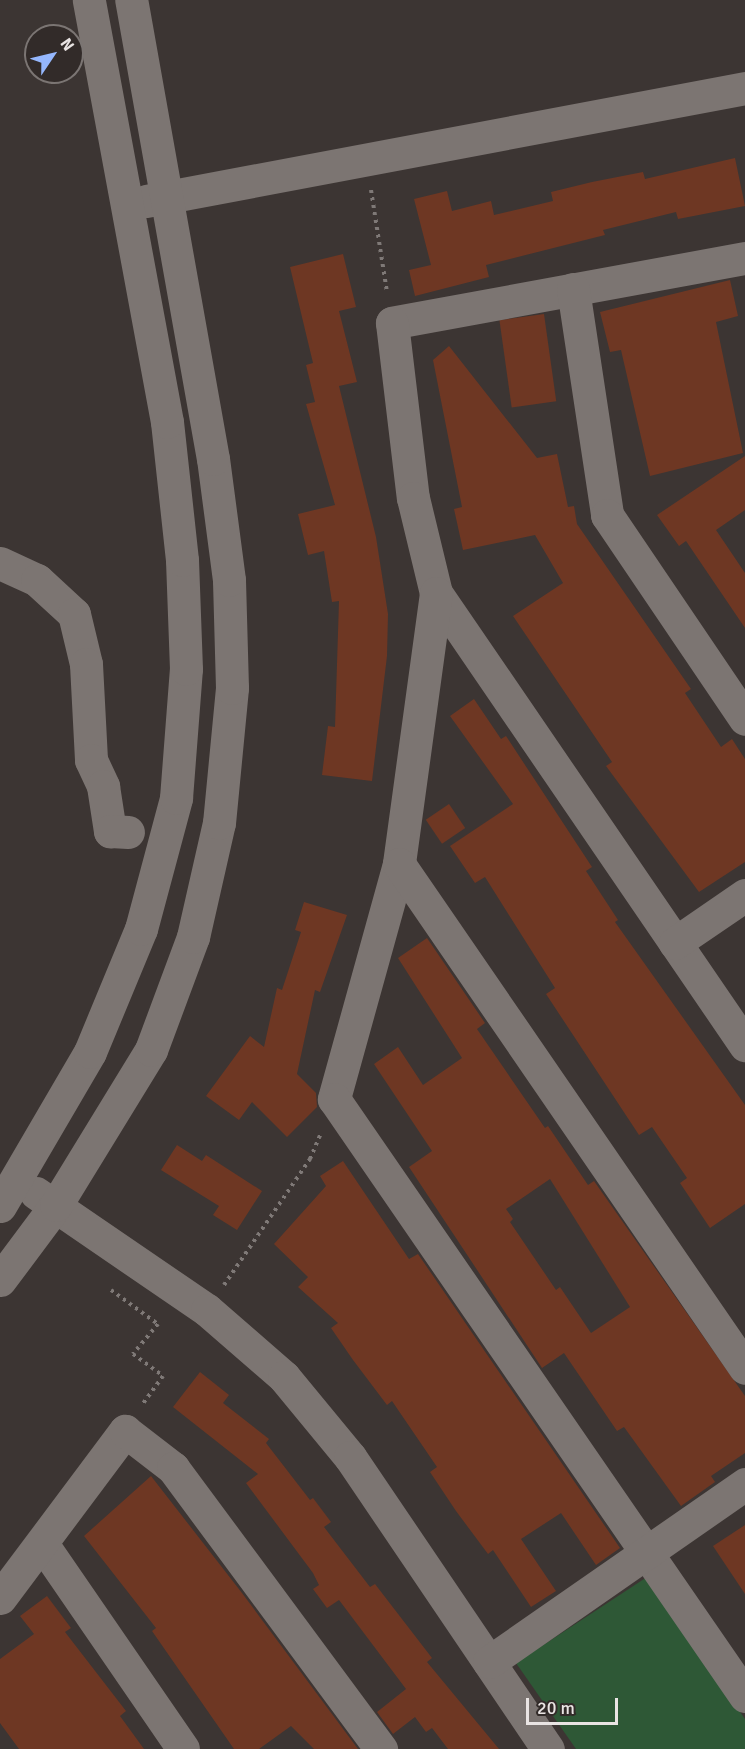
<!DOCTYPE html>
<style>
body{margin:0}
#map{position:relative;width:745px;height:1749px;overflow:hidden;background:#3c3533;font-family:Signika,sans-serif}
div>[style]{position:absolute}
.green>*{inset:0;background:#2e5836}
.building>*{inset:0;background:#6e3723;transform-origin:0 0}
.path>*{height:4px;margin-top:-2px;transform-origin:0;background:repeating-linear-gradient(90deg,#7f7977 0 3px,transparent 0 7.5px)}
.minor>*{height:33px;margin:-16.5px;padding:0 16.5px;transform-origin:16.5px;border-radius:16.5px;background:#7c7572}
span{translate:-50% -50%;white-space:nowrap;text-align:center;line-height:1.15;-webkit-text-stroke:5px #322b29;paint-order:stroke}
.north{position:absolute;left:24px;top:24px;width:60px;height:60px;box-sizing:border-box;background:#322b29;border:2px solid #7b7573;border-radius:50%;rotate:55deg;font-size:16px;font-weight:700;line-height:24px;text-align:center;color:#e9e4e3}
.north::after{content:'';display:block;margin:auto;width:21px;height:27px;background:#95b7fd;clip-path:polygon(50% 0,100% 100%,50% 72%,0 100%)}
.scale{position:absolute;left:526px;top:1698px;width:92px;height:27px;box-sizing:border-box;border:3px solid #e9e4e3;border-top:0;padding-left:8px;font-size:18px;line-height:21px;white-space:nowrap;color:#e9e4e3;-webkit-text-stroke:4px #322b29;paint-order:stroke}
</style>
<div id="map">
<div class="green">
<i style="clip-path:polygon(647px 1577px,745px 1719px,745px 1749px,576px 1749px,516px 1663px)"></i>
</div>
<div class="building">
<i style="clip-path:polygon(735px 158px,745px 206px,678px 219px,676px 212px,603px 230px,605px 235px,486px 265px,489px 277px,415px 296px,409px 270px,431px 265px,414px 199px,447px 191px,452px 211px,491px 201px,494px 215px,553px 201px,551px 192px,592px 182px,643px 172px,645px 179px)"></i>
<i style="clip-path:polygon(343px 254px,356px 307px,339px 311px,357px 382px,339px 386px,376px 537px,388px 614px,387px 656px,372px 781px,322px 775px,328px 726px,335px 727px,339px 601px,332px 602px,324px 551px,308px 555px,298px 514px,335px 505px,306px 404px,315px 402px,306px 365px,313px 363px,290px 267px)"></i>
<i style="clip-path:polygon(730px 280px,738px 316px,716px 322px,743px 453px,650px 476px,621px 350px,610px 352px,600px 312px)"></i>
<i style="left:544px;top:314px;width:88px;height:45px;rotate:82deg"></i>
<i style="clip-path:polygon(449px 346px,537px 458px,557px 454px,568px 507px,574px 506px,577px 524px,691px 689px,685px 693px,721px 747px,732px 739px,745px 759px,745px 862px,699px 892px,606px 766px,612px 762px,513px 616px,563px 583px,535px 535px,463px 550px,454px 509px,462px 507px,433px 360px)"></i>
<i style="clip-path:polygon(745px 456px,745px 510px,716px 530px,745px 573px,745px 628px,686px 541px,679px 546px,657px 515px)"></i>
<i style="clip-path:polygon(474px 699px,501px 739px,506px 736px,592px 867px,586px 871px,618px 920px,615px 922px,745px 1105px,745px 1204px,710px 1228px,680px 1183px,687px 1178px,652px 1127px,639px 1135px,546px 994px,555px 988px,485px 877px,475px 883px,450px 846px,513px 804px,450px 716px)"></i>
<i style="left:449px;top:804px;width:29px;height:28px;rotate:56deg"></i>
<i style="clip-path:polygon(304px 902px,347px 915px,320px 992px,315px 990px,297px 1074px,316px 1093px,317px 1107px,287px 1137px,252px 1102px,239px 1120px,206px 1096px,250px 1036px,264px 1047px,277px 988px,282px 990px,301px 932px,295px 930px)"></i>
<i style="clip-path:polygon(evenodd,427px 938px,485px 1023px,477px 1029px,545px 1128px,548px 1126px,588px 1185px,594px 1181px,745px 1396px,745px 1453px,711px 1476px,715px 1482px,681px 1506px,624px 1427px,617px 1431px,564px 1353px,542px 1368px,409px 1167px,432px 1151px,374px 1064px,398px 1047px,423px 1085px,462px 1058px,398px 958px,427px 938px,550px 1179px,630px 1307px,591px 1333px,560px 1287px,556px 1290px,510px 1222px,513px 1219px,506px 1209px,550px 1179px)"></i>
<i style="clip-path:polygon(177px 1145px,202px 1161px,206px 1155px,262px 1191px,237px 1230px,213px 1215px,219px 1206px,161px 1170px)"></i>
<i style="clip-path:polygon(343px 1161px,409px 1259px,418px 1254px,620px 1548px,596px 1565px,561px 1513px,521px 1539px,556px 1591px,531px 1607px,493px 1550px,488px 1554px,456px 1511px,430px 1472px,437px 1467px,392px 1401px,387px 1405px,353px 1360px,331px 1328px,338px 1323px,298px 1287px,308px 1277px,274px 1244px,326px 1186px,320px 1176px)"></i>
<i style="clip-path:polygon(200px 1372px,229px 1395px,223px 1403px,269px 1439px,266px 1443px,310px 1500px,313px 1498px,331px 1522px,324px 1527px,370px 1587px,375px 1584px,432px 1658px,427px 1662px,499px 1749px,448px 1749px,432px 1728px,426px 1732px,415px 1717px,393px 1734px,377px 1712px,406px 1689px,339px 1600px,327px 1608px,313px 1589px,319px 1585px,313px 1573px,246px 1483px,258px 1474px,173px 1407px)"></i>
<i style="clip-path:polygon(151px 1476px,242px 1593px,358px 1749px,314px 1749px,291px 1726px,259px 1749px,234px 1749px,152px 1631px,156px 1628px,84px 1536px)"></i>
<i style="clip-path:polygon(745px 1525px,745px 1594px,713px 1546px)"></i>
<i style="clip-path:polygon(47px 1596px,71px 1628px,65px 1632px,126px 1711px,120px 1716px,144px 1749px,19px 1749px,0 1723px,0 1659px,34px 1634px,20px 1616px)"></i>
</div>
<div class="path">
<i style="left:371px;top:190px;width:103px;rotate:81.1deg"></i>
<i style="left:224px;top:1285px;width:153px;rotate:-55.7deg"></i>
<i style="left:310px;top:1159px;width:26px;rotate:-67deg"></i>
<i style="left:111px;top:1290px;width:58px;rotate:35.9deg"></i>
<i style="left:158px;top:1324px;width:39px;rotate:130deg"></i>
<i style="left:133px;top:1354px;width:37px;rotate:36deg"></i>
<i style="left:163px;top:1376px;width:36px;rotate:126deg"></i>
</div>
<div class="minor">
<i style="left:146px;top:201px;width:610px;rotate:-10.68deg"></i>
<i style="left:745px;top:258px;width:359px;rotate:169.6deg"></i>
<i style="left:392px;top:323px;width:176px;rotate:83.2deg"></i>
<i style="left:413px;top:498px;width:98px;rotate:76.4deg"></i>
<i style="left:436px;top:593px;width:548px;rotate:55.64deg"></i>
<i style="left:573px;top:289px;width:229px;rotate:81.4deg"></i>
<i style="left:607px;top:515px;width:246px;rotate:55.9deg"></i>
<i style="left:0;top:563px;width:41px;rotate:24.7deg"></i>
<i style="left:37px;top:580px;width:50px;rotate:42.6deg"></i>
<i style="left:74px;top:614px;width:51px;rotate:76.5deg"></i>
<i style="left:86px;top:664px;width:96px;rotate:87deg"></i>
<i style="left:91px;top:760px;width:29px;rotate:65deg"></i>
<i style="left:103px;top:786px;width:46px;rotate:81.2deg"></i>
<i style="left:110px;top:831px;width:18px;rotate:3deg"></i>
<i style="left:436px;top:593px;width:274px;rotate:97.8deg"></i>
<i style="left:399px;top:864px;width:244px;rotate:105.5deg"></i>
<i style="left:334px;top:1099px;width:725px;rotate:55.45deg"></i>
<i style="left:399px;top:864px;width:611px;rotate:55.53deg"></i>
<i style="left:675px;top:943px;width:85px;rotate:-34.4deg"></i>
<i style="left:36px;top:1193px;width:207px;rotate:34.4deg"></i>
<i style="left:207px;top:1310px;width:102px;rotate:41deg"></i>
<i style="left:284px;top:1377px;width:104px;rotate:50.5deg"></i>
<i style="left:350px;top:1457px;width:353px;rotate:55.9deg"></i>
<i style="left:0;top:1206px;width:178px;rotate:-59.7deg"></i>
<i style="left:90px;top:1052px;width:133px;rotate:-67.5deg"></i>
<i style="left:141px;top:929px;width:136px;rotate:-75deg"></i>
<i style="left:176px;top:798px;width:129px;rotate:-85.6deg"></i>
<i style="left:186px;top:669px;width:109px;rotate:-92.1deg"></i>
<i style="left:182px;top:560px;width:139px;rotate:-96.2deg"></i>
<i style="left:167px;top:422px;width:429px;rotate:-100.5deg"></i>
<i style="left:0;top:1280px;width:94px;rotate:-53.3deg"></i>
<i style="left:56px;top:1205px;width:182px;rotate:-58.5deg"></i>
<i style="left:151px;top:1050px;width:121px;rotate:-69.6deg"></i>
<i style="left:193px;top:937px;width:117px;rotate:-77.2deg"></i>
<i style="left:219px;top:823px;width:136px;rotate:-84.5deg"></i>
<i style="left:232px;top:688px;width:108px;rotate:-91.6deg"></i>
<i style="left:229px;top:580px;width:122px;rotate:-97.5deg"></i>
<i style="left:213px;top:459px;width:466px;rotate:-100.1deg"></i>
<i style="left:43px;top:1545px;width:247px;rotate:55.5deg"></i>
<i style="left:0;top:1598px;width:209px;rotate:-53.2deg"></i>
<i style="left:125px;top:1431px;width:61px;rotate:37.6deg"></i>
<i style="left:173px;top:1468px;width:350px;rotate:53.5deg"></i>
<i style="left:489px;top:1662px;width:312px;rotate:-34.8deg"></i>
</div>
<div class="north">N</div>
<div class="scale">20 m</div>
</div>
